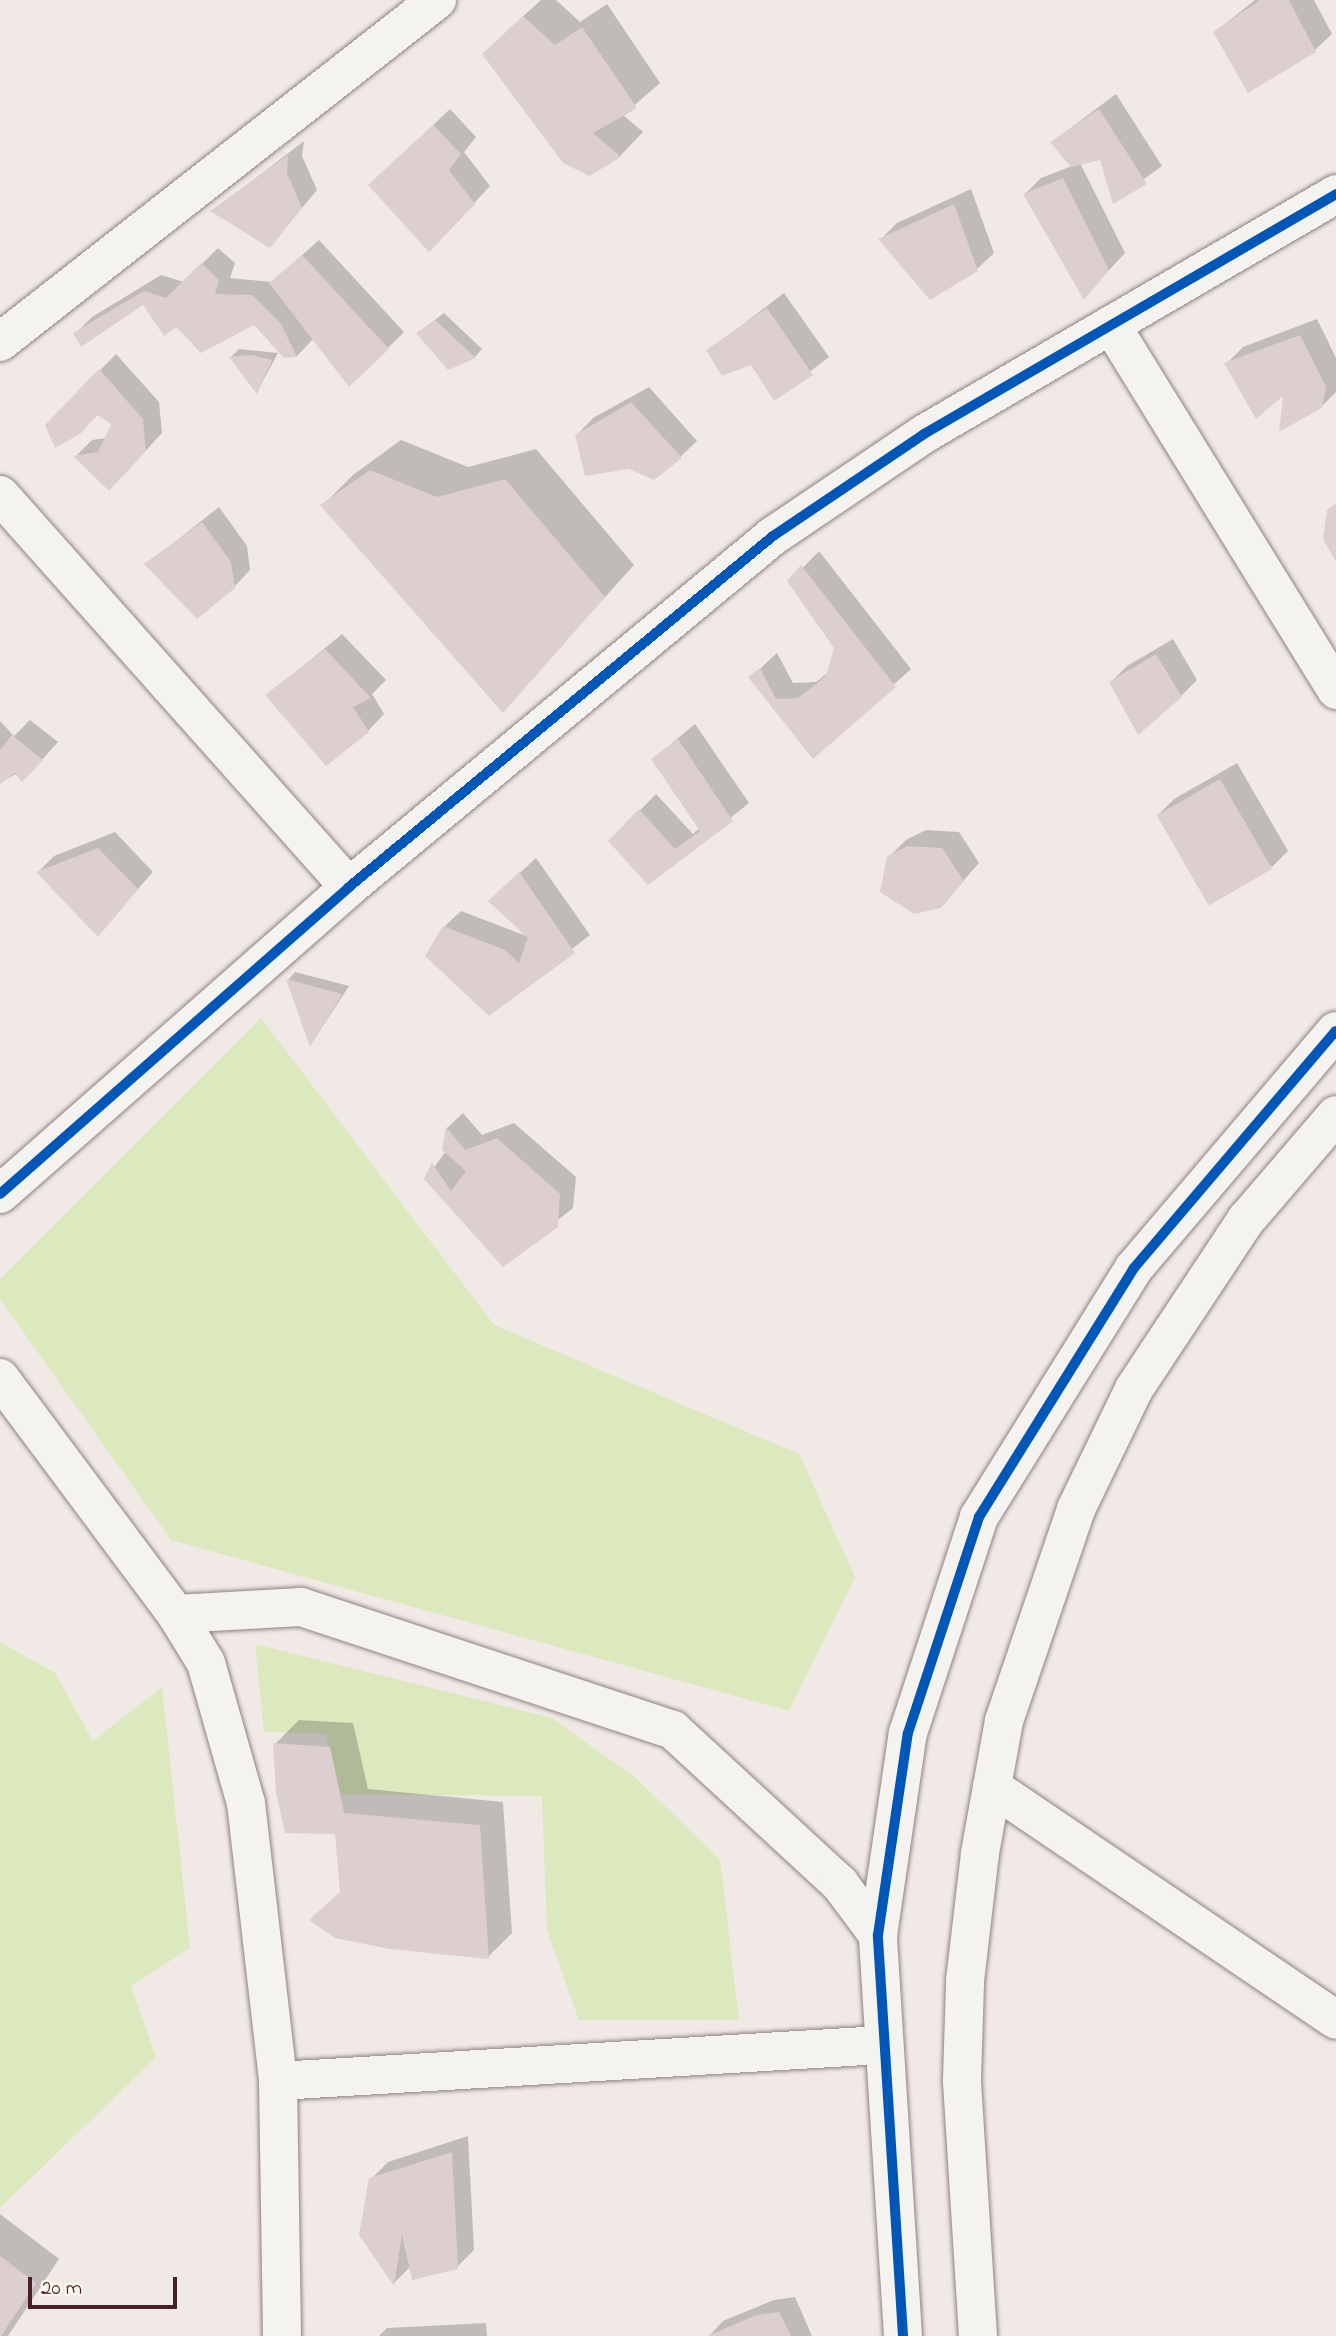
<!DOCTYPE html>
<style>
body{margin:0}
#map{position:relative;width:1336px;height:2336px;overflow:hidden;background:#f1e9e6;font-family:"Indie Flower",sans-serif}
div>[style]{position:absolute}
.green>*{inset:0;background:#dce8be}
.shadow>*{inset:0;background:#0003}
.building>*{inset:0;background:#ddced0;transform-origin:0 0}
.roads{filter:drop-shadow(0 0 2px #8d8282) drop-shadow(0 0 2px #8d8282)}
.street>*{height:38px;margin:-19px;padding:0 19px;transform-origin:19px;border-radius:19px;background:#f5f3ef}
.cycleway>*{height:10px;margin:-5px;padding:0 5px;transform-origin:5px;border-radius:5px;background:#0057b8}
span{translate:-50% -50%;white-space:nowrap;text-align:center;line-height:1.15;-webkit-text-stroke:6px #fbf7ec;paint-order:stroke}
.scale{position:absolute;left:28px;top:2277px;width:149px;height:32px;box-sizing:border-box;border:4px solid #4a1f2b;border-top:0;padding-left:9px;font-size:21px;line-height:24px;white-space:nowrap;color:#4a1f2b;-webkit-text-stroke:5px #fbf7ec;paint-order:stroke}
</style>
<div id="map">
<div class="green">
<i style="clip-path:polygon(261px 1018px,494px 1325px,799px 1454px,855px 1577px,789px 1711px,171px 1540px,0 1299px,0 1279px)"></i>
<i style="clip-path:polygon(0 1642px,55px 1673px,93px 1741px,162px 1687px,190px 1948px,131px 1986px,156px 2057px,0 2208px)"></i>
<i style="clip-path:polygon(255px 1644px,552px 1718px,637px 1779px,720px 1860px,739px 2020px,579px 2020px,547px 1930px,542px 1796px,341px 1794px,326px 1734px,264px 1732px)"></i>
</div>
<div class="shadow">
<i style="clip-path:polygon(541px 0,556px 0,580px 22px,607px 4px,660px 83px,623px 115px,643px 132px,620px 156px,589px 174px,508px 30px)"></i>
<i style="clip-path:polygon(1255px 0,1314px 0,1332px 34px,1315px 50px,1249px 90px,1215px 32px)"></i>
<i style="clip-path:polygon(1116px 94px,1162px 166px,1114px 201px,1101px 158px,1080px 163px,1125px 253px,1084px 297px,1025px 194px,1041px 178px,1072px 166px,1052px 142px)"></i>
<i style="clip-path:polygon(450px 109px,476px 137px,464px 152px,490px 186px,445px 234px,387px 169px)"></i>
<i style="clip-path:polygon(304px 141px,302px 156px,317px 190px,270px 246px,213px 211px)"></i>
<i style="clip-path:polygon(971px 189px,994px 253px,977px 269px,881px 239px,897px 223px)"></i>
<i style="clip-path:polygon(319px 240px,404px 332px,388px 348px,314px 338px,297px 356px,284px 356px,254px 323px,176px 324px,144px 303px,75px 334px,92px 317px,161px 275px,184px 282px,218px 248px,235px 263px,230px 278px,272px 282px)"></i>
<i style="clip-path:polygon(784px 293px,829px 357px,774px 399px,751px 362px,708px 351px)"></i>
<i style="clip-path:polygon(444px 313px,482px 349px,475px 357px,418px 333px)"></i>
<i style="clip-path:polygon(1317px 319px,1336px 358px,1336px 392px,1321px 407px,1226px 364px,1243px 347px)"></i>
<i style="clip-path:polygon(239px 349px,278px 353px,257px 392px,231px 357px)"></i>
<i style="clip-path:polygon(116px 354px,159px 402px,162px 433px,125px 473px,76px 456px,92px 440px,106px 438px,113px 424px,98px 414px,79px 433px,47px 425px)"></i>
<i style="clip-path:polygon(649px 387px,697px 441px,680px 457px,577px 435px,593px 418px)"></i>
<i style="clip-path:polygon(401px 440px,468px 467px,536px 449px,634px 565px,503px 710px,323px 505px,353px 475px)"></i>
<i style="clip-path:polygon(219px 507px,247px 546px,250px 570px,234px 587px,147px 564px)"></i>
<i style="clip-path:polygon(819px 551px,911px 669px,813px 757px,751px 677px,777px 653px,793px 683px,816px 682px,829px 672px,836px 648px,790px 581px)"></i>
<i style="clip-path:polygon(342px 634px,386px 680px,372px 694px,384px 714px,368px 731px,268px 695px)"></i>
<i style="clip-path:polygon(1173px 639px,1197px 680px,1181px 696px,1111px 682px,1127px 666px)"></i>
<i style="clip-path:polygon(30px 720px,58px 742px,39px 763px,0 782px,0 721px,14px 736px)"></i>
<i style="clip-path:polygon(695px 724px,749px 803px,649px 883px,610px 841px,656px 794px,693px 834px,700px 828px,653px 759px)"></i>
<i style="clip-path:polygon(1237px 763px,1288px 851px,1272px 867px,1158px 815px,1174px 799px)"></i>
<i style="clip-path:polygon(926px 830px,959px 832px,979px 863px,940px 907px,889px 857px,906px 840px)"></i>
<i style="clip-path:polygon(115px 832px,153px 872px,98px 934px,38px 872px,54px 856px)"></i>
<i style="clip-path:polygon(536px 858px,590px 935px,489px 1013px,444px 927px,461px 911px,529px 937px,507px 885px)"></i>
<i style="clip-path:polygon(295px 972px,349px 986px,311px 1044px,288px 980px)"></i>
<i style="clip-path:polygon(463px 1113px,482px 1135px,514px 1123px,576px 1177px,573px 1208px,503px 1264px,426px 1178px,446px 1151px,447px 1128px)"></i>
<i style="clip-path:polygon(299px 1720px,353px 1723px,368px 1789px,503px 1802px,512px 1933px,488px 1957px,342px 1891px,337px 1832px,275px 1744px)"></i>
<i style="clip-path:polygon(468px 2136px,474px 2250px,457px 2267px,411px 2266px,394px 2283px,371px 2179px,388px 2162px)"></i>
<i style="clip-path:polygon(0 2214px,59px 2259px,8px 2336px,0 2336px)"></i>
<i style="clip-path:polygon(795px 2297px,812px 2336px,709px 2336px,723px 2321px,774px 2300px)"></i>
<i style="clip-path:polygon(486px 2323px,487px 2336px,379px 2336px,387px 2328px)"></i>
</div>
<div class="building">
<i style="clip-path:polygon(1260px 0,1289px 0,1316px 52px,1248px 93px,1213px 32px)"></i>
<i style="clip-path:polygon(523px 16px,555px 45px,582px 27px,637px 108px,593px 133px,621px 157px,589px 176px,563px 163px,482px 54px)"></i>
<i style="clip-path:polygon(1099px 109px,1147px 184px,1113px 204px,1100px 160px,1071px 167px,1050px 142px)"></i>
<i style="clip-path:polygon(433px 125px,461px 154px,449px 170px,475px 204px,429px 252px,368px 185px)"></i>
<i style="clip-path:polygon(288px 155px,287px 173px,302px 208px,270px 248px,210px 211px)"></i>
<i style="clip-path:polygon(1063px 178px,1109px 270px,1084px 300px,1023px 194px)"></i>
<i style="clip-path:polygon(954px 204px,978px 271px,930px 300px,878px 239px)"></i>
<i style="clip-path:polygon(302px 255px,389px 349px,349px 387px,269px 283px)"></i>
<i style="clip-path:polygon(201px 263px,219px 280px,215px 294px,252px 295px,281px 324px,297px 357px,284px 358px,254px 325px,201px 353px,176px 327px,164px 336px,143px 305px,81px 347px,73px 333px,144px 291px,166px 298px)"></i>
<i style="clip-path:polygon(767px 308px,813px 375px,774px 401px,751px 365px,722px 376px,706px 350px)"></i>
<i style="clip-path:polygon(435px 320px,476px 358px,448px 370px,416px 333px)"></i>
<i style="clip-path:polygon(1300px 335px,1326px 387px,1322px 408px,1279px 432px,1283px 396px,1256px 419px,1224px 363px)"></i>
<i style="clip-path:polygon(252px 355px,272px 360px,257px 394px,229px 357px)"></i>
<i style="clip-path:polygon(99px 369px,143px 419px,146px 451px,109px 491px,73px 456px,98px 452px,111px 424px,97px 415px,80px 434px,55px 448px,45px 425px)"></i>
<i style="clip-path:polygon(631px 402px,682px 458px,654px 480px,629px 469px,585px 476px,575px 435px)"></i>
<i style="clip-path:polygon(370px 470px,437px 497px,505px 479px,605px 597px,503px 713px,320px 505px)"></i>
<i style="clip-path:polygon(1336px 503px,1336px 562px,1323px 539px,1327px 510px)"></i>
<i style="clip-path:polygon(202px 522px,231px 562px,235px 588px,197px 619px,144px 564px)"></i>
<i style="clip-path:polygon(801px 565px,896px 687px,813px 759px,748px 677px,760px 668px,776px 699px,798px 698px,826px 676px,834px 648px,787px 581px)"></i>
<i style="clip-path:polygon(325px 649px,371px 698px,353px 707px,369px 732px,326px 766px,265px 695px)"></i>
<i style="clip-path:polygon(1156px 654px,1182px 697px,1138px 735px,1109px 682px)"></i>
<i style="clip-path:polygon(12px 735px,43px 760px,22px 782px,15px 773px,0 784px,0 750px)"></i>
<i style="clip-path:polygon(678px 739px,733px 821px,648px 885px,608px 841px,639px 809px,675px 849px,700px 831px,651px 759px)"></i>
<i style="left:1220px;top:779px;width:104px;height:73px;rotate:60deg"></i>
<i style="clip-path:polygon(908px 846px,942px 848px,964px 881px,941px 908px,914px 914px,880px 892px,887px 856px)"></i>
<i style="clip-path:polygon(98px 848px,138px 889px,98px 937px,36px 872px)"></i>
<i style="clip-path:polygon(519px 872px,575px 953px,489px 1016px,425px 956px,443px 926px,505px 950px,519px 963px,528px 938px,488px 901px)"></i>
<i style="clip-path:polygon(286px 979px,342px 994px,310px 1047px)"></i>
<i style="clip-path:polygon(446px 1127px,465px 1150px,497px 1138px,560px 1194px,558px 1227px,503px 1267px,424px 1179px,432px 1163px,451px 1191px,466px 1171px,442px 1150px)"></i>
<i style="clip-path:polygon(273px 1743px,330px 1747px,344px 1813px,480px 1825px,489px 1959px,390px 1949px,335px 1938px,309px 1920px,340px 1892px,335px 1834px,285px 1833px,276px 1792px)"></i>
<i style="clip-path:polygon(452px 2152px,458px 2269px,412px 2280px,402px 2235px,394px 2286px,359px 2235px,369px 2178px)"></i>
<i style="clip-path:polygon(0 2256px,36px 2283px,1px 2336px,0 2336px)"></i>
<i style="clip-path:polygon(779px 2312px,791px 2336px,708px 2336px,756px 2315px)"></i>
</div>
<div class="roads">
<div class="street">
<i style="left:1111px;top:325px;width:429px;rotate:58.3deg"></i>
<i style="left:0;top:342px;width:555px;rotate:-38.05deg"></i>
<i style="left:0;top:495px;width:525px;rotate:48.32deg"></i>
<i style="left:0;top:1194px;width:465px;rotate:-41.3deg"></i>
<i style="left:349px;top:887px;width:550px;rotate:-39.62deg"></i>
<i style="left:773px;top:536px;width:182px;rotate:-34deg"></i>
<i style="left:924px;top:434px;width:477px;rotate:-30.2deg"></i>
<i style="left:0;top:1378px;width:294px;rotate:53.3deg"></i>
<i style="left:176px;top:1614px;width:125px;rotate:-3.2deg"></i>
<i style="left:301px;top:1607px;width:392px;rotate:18.3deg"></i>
<i style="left:673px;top:1730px;width:227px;rotate:42.7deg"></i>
<i style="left:840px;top:1884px;width:64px;rotate:53.3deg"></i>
<i style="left:176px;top:1614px;width:57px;rotate:58.5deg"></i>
<i style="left:206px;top:1663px;width:146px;rotate:74.1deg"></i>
<i style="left:246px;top:1803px;width:280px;rotate:83.4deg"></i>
<i style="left:278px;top:2081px;width:255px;rotate:89.1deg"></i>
<i style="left:992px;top:1787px;width:415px;rotate:34.1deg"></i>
<i style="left:278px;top:2081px;width:605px;rotate:-3.41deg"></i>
<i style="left:903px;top:2336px;width:402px;rotate:-93.6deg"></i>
<i style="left:878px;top:1935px;width:204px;rotate:-81.6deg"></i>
<i style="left:908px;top:1733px;width:227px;rotate:-71.8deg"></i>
<i style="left:979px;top:1517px;width:293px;rotate:-58.1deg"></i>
<i style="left:1134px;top:1268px;width:311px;rotate:-49.6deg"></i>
<i style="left:978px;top:2336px;width:257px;rotate:-93.6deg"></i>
<i style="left:962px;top:2079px;width:98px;rotate:-88.2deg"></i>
<i style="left:965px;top:1981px;width:129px;rotate:-83.3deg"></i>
<i style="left:980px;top:1853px;width:134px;rotate:-79.7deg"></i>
<i style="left:1004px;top:1721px;width:224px;rotate:-71.2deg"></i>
<i style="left:1076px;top:1509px;width:133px;rotate:-64.2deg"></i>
<i style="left:1134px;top:1389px;width:203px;rotate:-56.5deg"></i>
<i style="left:1246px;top:1220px;width:138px;rotate:-49.4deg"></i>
</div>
</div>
<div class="cycleway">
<i style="left:0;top:1194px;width:465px;rotate:-41.3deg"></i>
<i style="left:349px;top:887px;width:550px;rotate:-39.62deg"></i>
<i style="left:773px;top:536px;width:182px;rotate:-34deg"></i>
<i style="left:924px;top:434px;width:477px;rotate:-30.2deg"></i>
<i style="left:903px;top:2336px;width:402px;rotate:-93.6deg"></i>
<i style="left:878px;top:1935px;width:204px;rotate:-81.6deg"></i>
<i style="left:908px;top:1733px;width:227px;rotate:-71.8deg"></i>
<i style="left:979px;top:1517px;width:293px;rotate:-58.1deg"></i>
<i style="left:1134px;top:1268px;width:311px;rotate:-49.6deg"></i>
</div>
<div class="scale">20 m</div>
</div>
